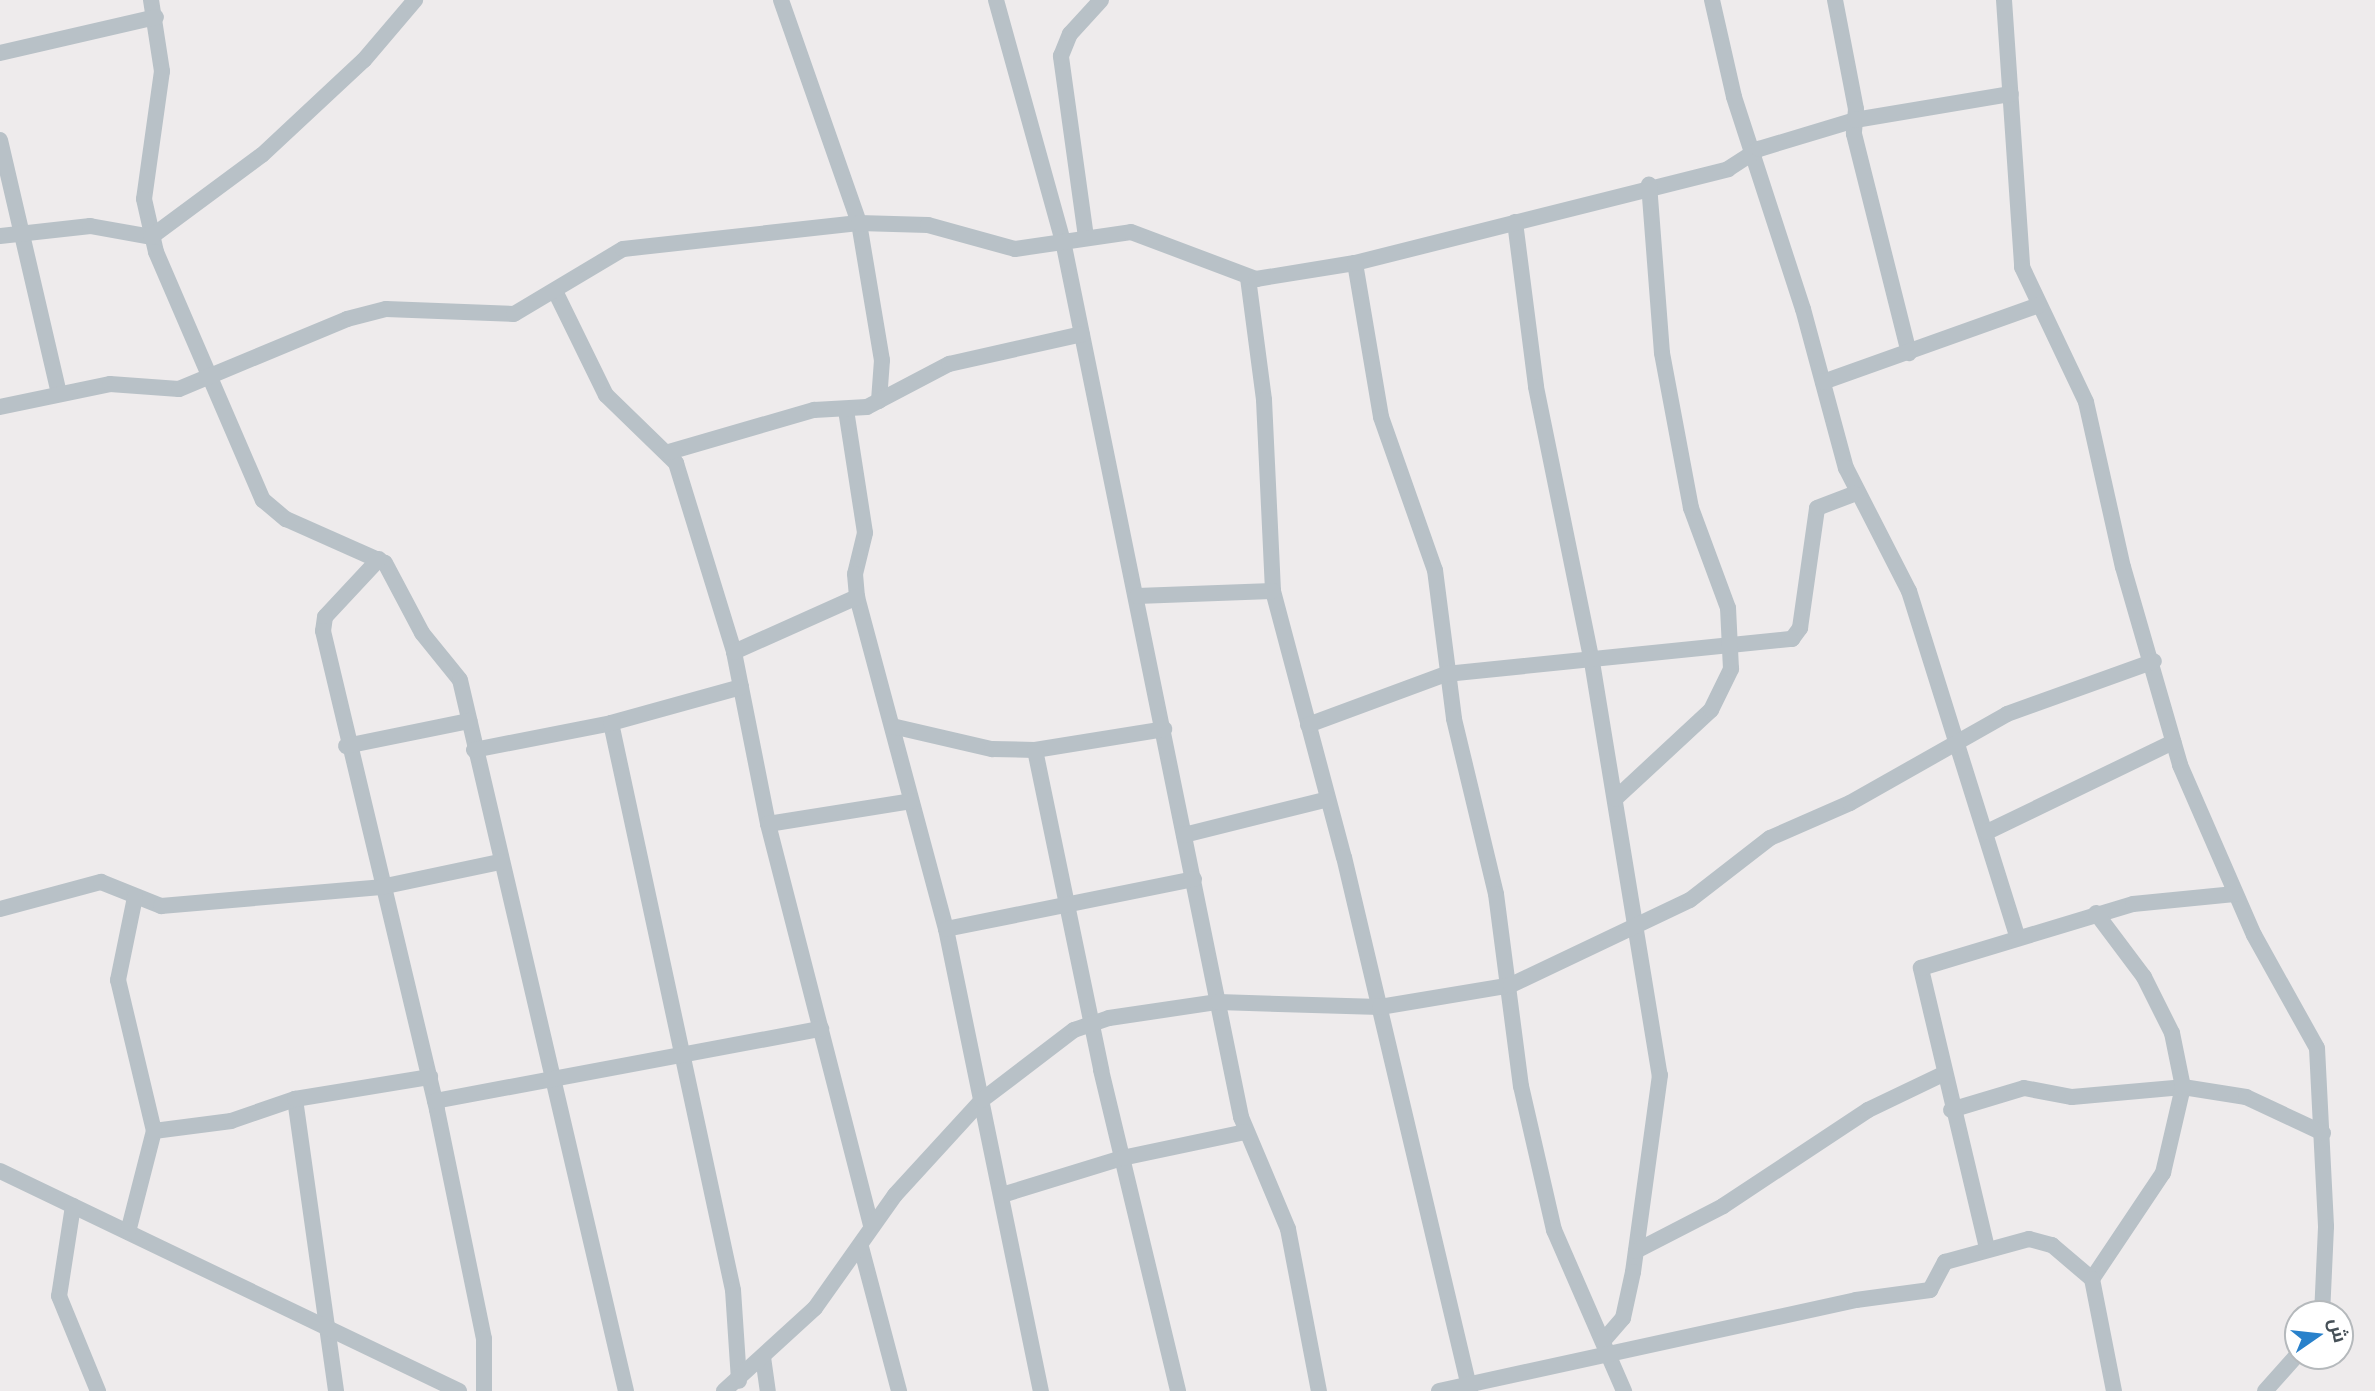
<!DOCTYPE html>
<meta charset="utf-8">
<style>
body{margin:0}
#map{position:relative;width:2375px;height:1391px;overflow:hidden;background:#eeebec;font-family:"Roboto Condensed",Cairo,sans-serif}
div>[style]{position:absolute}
.minor>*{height:16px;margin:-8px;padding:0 8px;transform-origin:8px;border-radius:8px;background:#b8c1c7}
span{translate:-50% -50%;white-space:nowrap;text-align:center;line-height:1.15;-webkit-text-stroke:7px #fff;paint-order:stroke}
.north{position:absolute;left:2284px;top:1300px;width:70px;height:70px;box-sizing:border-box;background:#fff;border:2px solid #b5b9bc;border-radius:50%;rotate:76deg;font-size:19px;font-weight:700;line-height:28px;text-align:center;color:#465057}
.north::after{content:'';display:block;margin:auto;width:24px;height:32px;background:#2981cb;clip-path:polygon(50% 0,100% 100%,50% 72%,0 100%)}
</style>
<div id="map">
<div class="minor">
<i style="left:151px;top:0;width:72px;rotate:81.2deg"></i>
<i style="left:162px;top:71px;width:129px;rotate:98deg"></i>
<i style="left:144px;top:199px;width:54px;rotate:77.2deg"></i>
<i style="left:156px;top:252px;width:270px;rotate:66.7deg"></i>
<i style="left:263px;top:500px;width:30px;rotate:40deg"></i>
<i style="left:286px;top:519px;width:108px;rotate:24deg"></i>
<i style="left:385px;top:563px;width:79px;rotate:62.1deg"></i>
<i style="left:422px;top:633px;width:60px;rotate:51deg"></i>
<i style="left:460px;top:680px;width:730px;rotate:76.86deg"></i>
<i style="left:781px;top:0;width:236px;rotate:70.7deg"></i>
<i style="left:859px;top:223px;width:139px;rotate:80.5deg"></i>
<i style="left:882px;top:360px;width:41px;rotate:94.2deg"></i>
<i style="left:996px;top:0;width:250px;rotate:74.5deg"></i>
<i style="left:1063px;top:241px;width:894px;rotate:78.51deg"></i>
<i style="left:1241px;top:1117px;width:121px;rotate:67.2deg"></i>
<i style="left:1288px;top:1229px;width:165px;rotate:79.2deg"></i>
<i style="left:1712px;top:0;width:99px;rotate:77.2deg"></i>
<i style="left:1734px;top:97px;width:223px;rotate:72deg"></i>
<i style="left:1803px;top:309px;width:165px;rotate:74.9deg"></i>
<i style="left:1846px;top:468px;width:138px;rotate:62.9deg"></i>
<i style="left:1909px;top:591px;width:362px;rotate:72.6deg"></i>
<i style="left:1835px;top:0;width:111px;rotate:79.1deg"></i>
<i style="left:1856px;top:109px;width:25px;rotate:95deg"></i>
<i style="left:1854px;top:134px;width:226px;rotate:75.9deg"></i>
<i style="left:2004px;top:0;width:268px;rotate:86.1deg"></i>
<i style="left:2022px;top:267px;width:149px;rotate:64.6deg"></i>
<i style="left:2086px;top:402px;width:169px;rotate:77.4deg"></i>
<i style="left:2123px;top:567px;width:206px;rotate:73.9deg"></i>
<i style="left:2180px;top:765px;width:185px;rotate:66.5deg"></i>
<i style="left:2254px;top:935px;width:129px;rotate:60.9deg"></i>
<i style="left:2317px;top:1048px;width:179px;rotate:87.1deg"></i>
<i style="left:2326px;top:1227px;width:87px;rotate:92.6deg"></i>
<i style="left:0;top:53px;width:160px;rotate:-13deg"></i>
<i style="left:0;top:140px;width:257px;rotate:76.9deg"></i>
<i style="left:1515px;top:222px;width:166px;rotate:82.7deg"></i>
<i style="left:1536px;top:387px;width:281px;rotate:78.5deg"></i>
<i style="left:1592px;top:662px;width:419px;rotate:80.7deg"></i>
<i style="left:1660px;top:1075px;width:199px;rotate:97.8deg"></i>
<i style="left:1633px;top:1272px;width:47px;rotate:102.3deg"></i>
<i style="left:1623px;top:1318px;width:28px;rotate:131deg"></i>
<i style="left:0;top:236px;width:91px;rotate:-6.3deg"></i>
<i style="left:90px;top:226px;width:62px;rotate:10.2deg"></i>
<i style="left:151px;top:237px;width:138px;rotate:-36.5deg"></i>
<i style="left:262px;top:155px;width:139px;rotate:-43deg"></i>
<i style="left:364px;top:60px;width:79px;rotate:-49.6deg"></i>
<i style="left:1086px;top:237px;width:183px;rotate:-97.9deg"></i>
<i style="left:1061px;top:56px;width:24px;rotate:-68deg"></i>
<i style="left:1070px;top:34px;width:46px;rotate:-47.6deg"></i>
<i style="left:1355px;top:263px;width:156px;rotate:80.4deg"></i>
<i style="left:1381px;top:417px;width:162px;rotate:70.6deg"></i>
<i style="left:1435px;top:570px;width:150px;rotate:82.7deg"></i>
<i style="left:1454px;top:719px;width:180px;rotate:76.5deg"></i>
<i style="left:1496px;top:894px;width:194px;rotate:82.6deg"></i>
<i style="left:1521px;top:1086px;width:148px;rotate:77.1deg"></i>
<i style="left:1554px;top:1230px;width:176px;rotate:66.5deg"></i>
<i style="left:1248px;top:278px;width:123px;rotate:82.5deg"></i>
<i style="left:1264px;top:400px;width:191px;rotate:87.3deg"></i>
<i style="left:1273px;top:591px;width:275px;rotate:75.1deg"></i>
<i style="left:1344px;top:857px;width:549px;rotate:76.72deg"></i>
<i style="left:555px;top:291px;width:116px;rotate:63.9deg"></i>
<i style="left:606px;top:395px;width:98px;rotate:44.2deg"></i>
<i style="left:676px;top:463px;width:198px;rotate:72.9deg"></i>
<i style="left:734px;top:652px;width:175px;rotate:78.8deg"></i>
<i style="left:768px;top:824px;width:415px;rotate:75.6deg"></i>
<i style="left:1823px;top:382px;width:229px;rotate:-19.6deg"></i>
<i style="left:0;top:407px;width:112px;rotate:-11.8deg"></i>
<i style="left:110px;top:384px;width:69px;rotate:4.1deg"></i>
<i style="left:179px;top:389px;width:182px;rotate:-22.6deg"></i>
<i style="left:347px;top:319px;width:40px;rotate:-14.4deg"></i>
<i style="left:386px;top:309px;width:128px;rotate:2.2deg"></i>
<i style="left:514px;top:314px;width:127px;rotate:-30.8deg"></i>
<i style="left:623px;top:249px;width:237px;rotate:-6.3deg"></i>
<i style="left:859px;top:223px;width:69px;rotate:1.7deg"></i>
<i style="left:928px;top:225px;width:90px;rotate:15.4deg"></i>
<i style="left:1015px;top:249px;width:117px;rotate:-8.3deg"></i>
<i style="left:1131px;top:232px;width:134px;rotate:20.6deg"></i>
<i style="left:1256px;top:279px;width:100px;rotate:-9.2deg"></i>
<i style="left:1355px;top:263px;width:385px;rotate:-14.1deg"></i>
<i style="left:1728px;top:169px;width:37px;rotate:-33deg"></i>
<i style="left:1759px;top:149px;width:100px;rotate:-16.8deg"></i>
<i style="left:1855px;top:120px;width:158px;rotate:-9.5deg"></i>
<i style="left:846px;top:410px;width:124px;rotate:81.2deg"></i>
<i style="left:865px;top:533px;width:42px;rotate:103.7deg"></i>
<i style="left:855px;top:574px;width:23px;rotate:85deg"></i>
<i style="left:857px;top:597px;width:344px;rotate:75deg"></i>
<i style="left:946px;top:929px;width:472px;rotate:78.4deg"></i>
<i style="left:669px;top:452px;width:151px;rotate:-16.2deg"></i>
<i style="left:814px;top:410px;width:53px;rotate:-3.2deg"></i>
<i style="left:867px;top:407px;width:93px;rotate:-27.7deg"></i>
<i style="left:949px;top:364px;width:136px;rotate:-12.7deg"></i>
<i style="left:379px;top:559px;width:79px;rotate:133deg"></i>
<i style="left:325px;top:617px;width:14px;rotate:98deg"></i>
<i style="left:323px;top:631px;width:492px;rotate:76.6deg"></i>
<i style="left:437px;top:1110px;width:234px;rotate:78.4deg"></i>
<i style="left:484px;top:1339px;width:52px;rotate:90deg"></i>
<i style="left:1137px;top:596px;width:136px;rotate:-2.1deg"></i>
<i style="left:734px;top:652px;width:135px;rotate:-24.1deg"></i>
<i style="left:611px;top:723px;width:580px;rotate:77.86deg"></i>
<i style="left:733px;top:1290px;width:91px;rotate:86.2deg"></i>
<i style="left:1308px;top:725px;width:147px;rotate:-20.3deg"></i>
<i style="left:1446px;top:674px;width:348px;rotate:-5.8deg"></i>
<i style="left:1792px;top:639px;width:14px;rotate:-54deg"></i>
<i style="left:1800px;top:628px;width:121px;rotate:-81.9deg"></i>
<i style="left:1817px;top:508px;width:40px;rotate:-21deg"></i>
<i style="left:892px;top:726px;width:103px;rotate:13deg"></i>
<i style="left:992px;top:749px;width:43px;rotate:1.3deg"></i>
<i style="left:1035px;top:750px;width:131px;rotate:-9.2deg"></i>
<i style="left:346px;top:746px;width:126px;rotate:-11.5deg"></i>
<i style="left:474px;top:750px;width:140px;rotate:-11.1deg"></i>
<i style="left:611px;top:723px;width:135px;rotate:-15.5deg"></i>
<i style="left:1035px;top:750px;width:327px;rotate:78.3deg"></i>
<i style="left:1101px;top:1070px;width:330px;rotate:76.5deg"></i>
<i style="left:1615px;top:799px;width:131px;rotate:-42.8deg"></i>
<i style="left:1711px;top:710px;width:46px;rotate:-64deg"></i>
<i style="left:1731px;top:669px;width:61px;rotate:-92.8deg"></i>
<i style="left:1728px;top:608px;width:107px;rotate:-110.3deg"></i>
<i style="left:1691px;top:508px;width:158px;rotate:-100.6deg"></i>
<i style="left:1662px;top:353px;width:169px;rotate:-94.4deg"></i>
<i style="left:768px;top:824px;width:145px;rotate:-9.1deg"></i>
<i style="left:1987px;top:832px;width:207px;rotate:-25.8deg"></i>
<i style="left:1184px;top:835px;width:148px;rotate:-14deg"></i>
<i style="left:0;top:909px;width:105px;rotate:-15deg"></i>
<i style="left:101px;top:882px;width:65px;rotate:21.8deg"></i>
<i style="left:161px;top:906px;width:221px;rotate:-4.9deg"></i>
<i style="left:381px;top:887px;width:122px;rotate:-11.9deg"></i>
<i style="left:946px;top:929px;width:253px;rotate:-11.4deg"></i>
<i style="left:295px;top:1099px;width:295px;rotate:82deg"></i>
<i style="left:435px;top:1101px;width:393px;rotate:-10.6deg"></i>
<i style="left:1951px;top:1110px;width:76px;rotate:-16.8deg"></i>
<i style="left:2024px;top:1088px;width:49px;rotate:10.6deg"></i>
<i style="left:2072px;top:1097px;width:111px;rotate:-5.1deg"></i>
<i style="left:2183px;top:1087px;width:64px;rotate:9deg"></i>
<i style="left:2246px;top:1097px;width:85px;rotate:25.1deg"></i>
<i style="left:154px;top:1131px;width:78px;rotate:-7.4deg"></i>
<i style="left:231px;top:1121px;width:68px;rotate:-19deg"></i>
<i style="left:295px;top:1099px;width:137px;rotate:-9.3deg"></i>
<i style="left:0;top:1171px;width:509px;rotate:25.61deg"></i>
<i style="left:1002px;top:1195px;width:126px;rotate:-17.1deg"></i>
<i style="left:1122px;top:1158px;width:126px;rotate:-11.9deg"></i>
<i style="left:73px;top:1206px;width:91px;rotate:98.8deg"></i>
<i style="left:59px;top:1296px;width:103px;rotate:67.7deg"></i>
<i style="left:128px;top:1232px;width:104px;rotate:-75.6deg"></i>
<i style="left:154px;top:1131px;width:155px;rotate:-103.4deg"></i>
<i style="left:118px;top:980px;width:85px;rotate:-78.4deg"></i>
<i style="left:861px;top:1247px;width:149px;rotate:75.2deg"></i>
<i style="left:1987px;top:1248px;width:288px;rotate:-103.3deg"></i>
<i style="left:1921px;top:968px;width:221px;rotate:-16.8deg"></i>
<i style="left:2133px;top:904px;width:102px;rotate:-5.6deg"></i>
<i style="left:1636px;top:1251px;width:98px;rotate:-27.3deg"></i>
<i style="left:1723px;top:1206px;width:174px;rotate:-33.5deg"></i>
<i style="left:1868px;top:1110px;width:83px;rotate:-25.6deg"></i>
<i style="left:2092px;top:1279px;width:128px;rotate:-56.2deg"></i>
<i style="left:2163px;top:1173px;width:88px;rotate:-76.9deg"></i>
<i style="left:2183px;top:1087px;width:55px;rotate:-101.5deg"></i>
<i style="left:2172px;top:1033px;width:63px;rotate:-116.6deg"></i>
<i style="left:2144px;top:977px;width:80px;rotate:-126.9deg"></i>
<i style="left:763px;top:1357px;width:34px;rotate:82deg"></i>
<i style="left:724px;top:1391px;width:123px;rotate:-42.4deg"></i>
<i style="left:815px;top:1308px;width:138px;rotate:-54.7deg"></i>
<i style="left:895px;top:1195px;width:129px;rotate:-47.5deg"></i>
<i style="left:982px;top:1100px;width:116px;rotate:-37.3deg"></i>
<i style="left:1074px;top:1030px;width:37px;rotate:-19deg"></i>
<i style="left:1109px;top:1018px;width:110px;rotate:-8.4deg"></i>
<i style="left:1218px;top:1002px;width:162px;rotate:1.8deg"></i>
<i style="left:1380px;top:1007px;width:133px;rotate:-9.5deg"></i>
<i style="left:1511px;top:985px;width:198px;rotate:-25.4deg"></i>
<i style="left:1690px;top:900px;width:101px;rotate:-37.8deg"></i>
<i style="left:1770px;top:838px;width:87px;rotate:-23.6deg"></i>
<i style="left:1850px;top:803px;width:180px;rotate:-29.5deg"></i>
<i style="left:2007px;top:714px;width:156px;rotate:-19.8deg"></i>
<i style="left:1439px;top:1391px;width:427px;rotate:-12.3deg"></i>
<i style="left:1856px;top:1300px;width:75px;rotate:-7.7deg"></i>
<i style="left:1930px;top:1290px;width:32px;rotate:-62deg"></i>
<i style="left:1945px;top:1262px;width:87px;rotate:-15.3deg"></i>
<i style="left:2029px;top:1239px;width:24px;rotate:15deg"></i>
<i style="left:2052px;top:1245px;width:52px;rotate:40.4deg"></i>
<i style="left:2092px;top:1279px;width:114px;rotate:78.9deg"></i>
<i style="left:2265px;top:1391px;width:50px;rotate:-48.3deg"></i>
</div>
<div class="north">ش</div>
</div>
